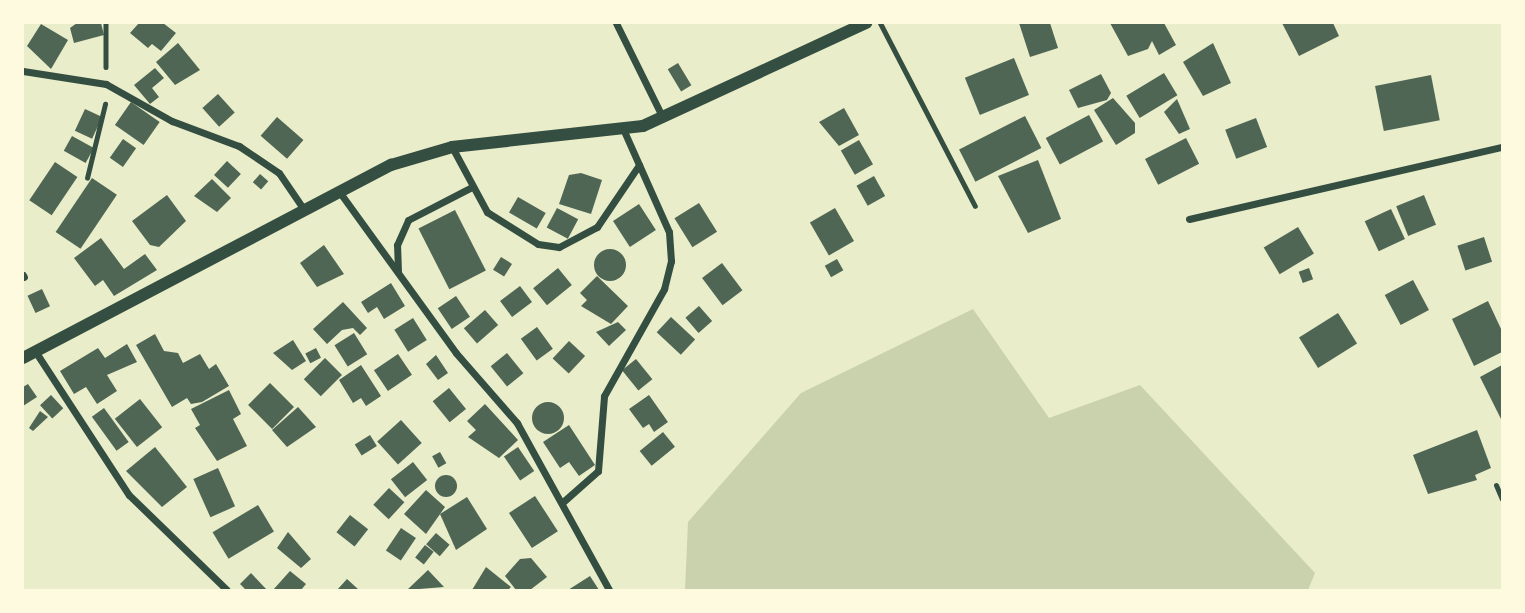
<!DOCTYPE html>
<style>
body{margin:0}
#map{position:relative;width:1525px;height:613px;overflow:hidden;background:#e9edc9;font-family:Lora,serif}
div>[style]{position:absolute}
.green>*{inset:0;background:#cad2ad}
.building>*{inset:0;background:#4f6655;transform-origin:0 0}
.round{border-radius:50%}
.path>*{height:4.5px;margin:-2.25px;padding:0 2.25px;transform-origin:2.25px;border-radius:2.25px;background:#344e41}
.service>*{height:5px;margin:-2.5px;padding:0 2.5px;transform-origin:2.5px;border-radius:2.5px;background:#344e41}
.minor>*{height:7px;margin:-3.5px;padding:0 3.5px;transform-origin:3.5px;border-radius:3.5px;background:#344e41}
.tertiary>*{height:12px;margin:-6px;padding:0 6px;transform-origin:6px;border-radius:6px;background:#344e41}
span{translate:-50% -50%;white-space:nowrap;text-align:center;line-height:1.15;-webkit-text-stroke:5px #fefae0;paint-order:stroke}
.frame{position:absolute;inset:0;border:24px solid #fefae0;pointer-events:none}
</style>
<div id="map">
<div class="green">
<i style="clip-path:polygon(973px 309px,1049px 418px,1140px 385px,1315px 573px,1308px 590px,685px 590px,688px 522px,801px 393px)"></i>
</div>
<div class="building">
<i style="clip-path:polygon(77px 23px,101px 23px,104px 35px,74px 43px,70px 28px)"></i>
<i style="clip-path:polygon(139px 23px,163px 23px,176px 33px,161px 51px,152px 44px,148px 48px,130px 33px)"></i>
<i style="clip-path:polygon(1019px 23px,1050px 23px,1058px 48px,1030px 57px)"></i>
<i style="clip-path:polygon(1110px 23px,1164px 23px,1176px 45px,1159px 55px,1152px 41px,1148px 49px,1128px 56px)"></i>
<i style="clip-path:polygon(1282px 23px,1333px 23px,1339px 36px,1299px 56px)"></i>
<i style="clip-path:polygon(41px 24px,68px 40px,51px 69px,27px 46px)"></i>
<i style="clip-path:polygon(178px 43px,200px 70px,175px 85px,156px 62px)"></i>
<i style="clip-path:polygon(1213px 43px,1231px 83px,1203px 96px,1183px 62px)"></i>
<i style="left:1014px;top:58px;width:40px;height:53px;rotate:68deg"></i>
<i style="left:678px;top:63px;width:26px;height:12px;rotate:59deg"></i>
<i style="clip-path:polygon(155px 68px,164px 78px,152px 88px,159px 97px,150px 104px,134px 85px)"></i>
<i style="left:1164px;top:73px;width:26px;height:44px;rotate:59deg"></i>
<i style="clip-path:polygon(1101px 74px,1111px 93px,1107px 100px,1078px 108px,1069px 90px)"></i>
<i style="left:1431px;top:75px;width:46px;height:57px;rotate:79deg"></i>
<i style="left:218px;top:94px;width:25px;height:21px;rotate:48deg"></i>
<i style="clip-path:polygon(1113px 98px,1135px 123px,1135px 133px,1116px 145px,1094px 110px)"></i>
<i style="clip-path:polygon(1177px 99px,1190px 129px,1179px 134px,1164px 112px)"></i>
<i style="left:131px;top:102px;width:35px;height:28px;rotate:35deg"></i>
<i style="clip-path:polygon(844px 108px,859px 135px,839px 146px,819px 122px)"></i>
<i style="left:85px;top:109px;width:19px;height:24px;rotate:25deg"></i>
<i style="left:1089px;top:115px;width:30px;height:49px;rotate:62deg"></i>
<i style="left:1025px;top:116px;width:36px;height:74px;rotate:63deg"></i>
<i style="left:277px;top:117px;width:35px;height:25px;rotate:41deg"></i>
<i style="left:1256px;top:118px;width:31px;height:33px;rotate:69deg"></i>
<i style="left:72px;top:136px;width:25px;height:17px;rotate:29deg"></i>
<i style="left:1186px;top:138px;width:29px;height:46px;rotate:63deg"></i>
<i style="left:123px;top:139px;width:16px;height:23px;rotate:35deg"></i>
<i style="left:859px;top:140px;width:28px;height:21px;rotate:60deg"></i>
<i style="clip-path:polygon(1038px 160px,1061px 219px,1028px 233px,998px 176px)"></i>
<i style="left:227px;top:161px;width:19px;height:19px;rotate:43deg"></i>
<i style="left:55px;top:162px;width:27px;height:46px;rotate:34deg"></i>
<i style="clip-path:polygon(581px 173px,602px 180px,591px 214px,559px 204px,569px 175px)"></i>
<i style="left:260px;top:174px;width:11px;height:11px;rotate:41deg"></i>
<i style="left:874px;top:176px;width:23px;height:20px;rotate:61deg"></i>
<i style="left:92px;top:178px;width:30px;height:65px;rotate:34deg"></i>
<i style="clip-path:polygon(212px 179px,231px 198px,217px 212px,194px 196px)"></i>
<i style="clip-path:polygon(167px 195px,186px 221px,159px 247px,150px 245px,132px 221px)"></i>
<i style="left:1424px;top:195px;width:32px;height:30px;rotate:68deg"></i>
<i style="left:518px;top:197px;width:32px;height:18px;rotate:30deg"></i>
<i style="left:699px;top:203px;width:34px;height:29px;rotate:58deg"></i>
<i style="left:639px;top:204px;width:31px;height:31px;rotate:57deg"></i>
<i style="left:557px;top:208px;width:24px;height:22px;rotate:28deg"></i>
<i style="left:835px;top:208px;width:38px;height:29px;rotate:60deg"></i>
<i style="left:1391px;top:209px;width:33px;height:29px;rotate:65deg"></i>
<i style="left:455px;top:210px;width:68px;height:41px;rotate:63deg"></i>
<i style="left:1298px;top:227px;width:31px;height:40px;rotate:59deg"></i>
<i style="left:1484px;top:237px;width:26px;height:28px;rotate:72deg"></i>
<i style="clip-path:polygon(101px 238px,124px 269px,145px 254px,157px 270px,114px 296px,103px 280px,95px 286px,74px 258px)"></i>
<i style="clip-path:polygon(324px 245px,344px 274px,317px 287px,300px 263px)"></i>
<i class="round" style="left:594px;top:249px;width:32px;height:32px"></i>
<i style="left:501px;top:257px;width:13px;height:15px;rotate:32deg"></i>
<i style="left:837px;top:259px;width:13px;height:14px;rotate:61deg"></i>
<i style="left:722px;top:263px;width:34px;height:25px;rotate:53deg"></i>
<i style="left:558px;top:268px;width:22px;height:32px;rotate:51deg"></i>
<i style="left:1309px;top:268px;width:12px;height:11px;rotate:70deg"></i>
<i style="clip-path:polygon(597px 276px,628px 306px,611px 324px,581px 306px,587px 300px,580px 293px)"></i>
<i style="left:1413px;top:280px;width:34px;height:32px;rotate:62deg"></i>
<i style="clip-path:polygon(391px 283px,405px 306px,384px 319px,377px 307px,368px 313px,361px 302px)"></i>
<i style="left:520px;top:286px;width:20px;height:25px;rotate:53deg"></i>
<i style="left:42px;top:289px;width:19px;height:16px;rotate:65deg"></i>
<i style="left:456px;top:296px;width:25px;height:22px;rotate:56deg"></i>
<i style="clip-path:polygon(1488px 301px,1502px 331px,1502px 352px,1474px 366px,1452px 319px)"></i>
<i style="clip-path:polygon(343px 302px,367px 328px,360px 335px,353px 328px,342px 330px,327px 344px,313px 329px)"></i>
<i style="left:699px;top:306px;width:20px;height:18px;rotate:49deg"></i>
<i style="left:485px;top:310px;width:20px;height:28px;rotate:49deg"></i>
<i style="left:1338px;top:313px;width:36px;height:46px;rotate:58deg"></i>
<i style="left:671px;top:317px;width:33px;height:21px;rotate:43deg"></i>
<i style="left:413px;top:318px;width:26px;height:22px;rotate:58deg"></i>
<i style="clip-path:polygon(618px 322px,626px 330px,609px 346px,596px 332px)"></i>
<i style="left:537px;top:327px;width:27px;height:20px;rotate:54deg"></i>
<i style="left:354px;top:333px;width:25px;height:23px;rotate:58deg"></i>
<i style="clip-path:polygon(155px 334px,164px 351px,178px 353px,183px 363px,200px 354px,209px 369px,216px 364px,229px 386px,202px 402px,191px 404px,187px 398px,172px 407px,136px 345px)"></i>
<i style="clip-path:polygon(293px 340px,306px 361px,292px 370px,273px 353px)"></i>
<i style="left:569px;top:341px;width:22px;height:24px;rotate:43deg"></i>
<i style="clip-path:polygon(127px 344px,137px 362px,107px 375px,117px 391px,97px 404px,86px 387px,74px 394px,60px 371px,98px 348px,105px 358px)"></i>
<i style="left:316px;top:348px;width:11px;height:12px;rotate:63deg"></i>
<i style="left:507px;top:353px;width:26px;height:21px;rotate:51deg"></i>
<i style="left:398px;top:354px;width:25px;height:29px;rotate:56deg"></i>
<i style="clip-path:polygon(436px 355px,448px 373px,438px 380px,426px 364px)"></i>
<i style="left:325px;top:358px;width:24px;height:30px;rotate:45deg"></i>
<i style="left:636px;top:359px;width:26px;height:18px;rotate:51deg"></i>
<i style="clip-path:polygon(361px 365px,381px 396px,366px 406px,361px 398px,353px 403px,339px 380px)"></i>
<i style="clip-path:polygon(1502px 365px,1502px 421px,1480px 377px)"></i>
<i style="left:270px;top:383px;width:34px;height:31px;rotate:45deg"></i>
<i style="clip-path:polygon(28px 384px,37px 397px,23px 406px,23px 387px)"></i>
<i style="left:449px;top:388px;width:27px;height:21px;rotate:51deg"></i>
<i style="clip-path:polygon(229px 390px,241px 414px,233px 419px,247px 446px,217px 461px,195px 428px,200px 425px,191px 409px)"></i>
<i style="left:51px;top:395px;width:18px;height:15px;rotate:47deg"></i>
<i style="clip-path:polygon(649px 395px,668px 422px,654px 432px,649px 424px,643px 428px,629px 409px)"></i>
<i style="left:140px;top:399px;width:36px;height:32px;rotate:52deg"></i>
<i class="round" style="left:532px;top:402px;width:32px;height:32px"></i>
<i style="clip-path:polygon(485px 404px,518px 440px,499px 458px,468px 437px,476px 430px,467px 421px)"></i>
<i style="clip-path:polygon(298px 407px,316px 427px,287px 447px,272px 430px)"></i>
<i style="left:104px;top:408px;width:42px;height:15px;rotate:54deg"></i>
<i style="clip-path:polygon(40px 411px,48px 417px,33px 431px,29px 428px)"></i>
<i style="left:401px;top:420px;width:31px;height:32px;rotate:48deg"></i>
<i style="clip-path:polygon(569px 425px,595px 465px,579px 476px,569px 462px,560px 468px,543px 442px)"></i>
<i style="clip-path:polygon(1477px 430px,1491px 468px,1475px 475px,1477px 480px,1428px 494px,1413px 455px)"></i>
<i style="left:663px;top:432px;width:19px;height:30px;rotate:51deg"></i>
<i style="left:370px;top:435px;width:13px;height:18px;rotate:58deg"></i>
<i style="clip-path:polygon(155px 447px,187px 487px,162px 507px,126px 471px)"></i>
<i style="left:518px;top:447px;width:29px;height:17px;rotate:56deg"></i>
<i style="left:440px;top:452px;width:13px;height:9px;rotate:61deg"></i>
<i style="left:413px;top:462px;width:23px;height:28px;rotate:52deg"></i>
<i style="left:218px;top:468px;width:42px;height:27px;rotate:66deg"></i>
<i class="round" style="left:435px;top:475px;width:22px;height:22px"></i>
<i style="left:389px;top:488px;width:21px;height:23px;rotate:43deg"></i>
<i style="clip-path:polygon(426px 490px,445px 507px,426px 534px,404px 514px)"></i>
<i style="left:535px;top:496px;width:42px;height:31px;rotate:57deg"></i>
<i style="clip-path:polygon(467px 497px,487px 529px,456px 550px,440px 514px)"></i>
<i style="left:258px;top:505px;width:31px;height:53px;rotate:59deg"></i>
<i style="left:350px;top:515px;width:23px;height:22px;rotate:38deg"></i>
<i style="left:401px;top:528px;width:18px;height:27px;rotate:34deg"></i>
<i style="clip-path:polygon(288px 532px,311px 559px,301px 568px,277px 548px)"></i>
<i style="left:436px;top:533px;width:18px;height:15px;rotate:41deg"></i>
<i style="left:425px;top:545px;width:11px;height:16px;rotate:38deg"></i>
<i style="clip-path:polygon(531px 558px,547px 577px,530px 590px,516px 590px,505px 576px,520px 559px)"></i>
<i style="clip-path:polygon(486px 567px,511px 587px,508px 590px,472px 590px)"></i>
<i style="clip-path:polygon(428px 570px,444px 587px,407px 590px)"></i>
<i style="clip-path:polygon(290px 571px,306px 584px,301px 590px,273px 590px)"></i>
<i style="clip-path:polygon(251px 573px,267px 590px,246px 590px,240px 584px)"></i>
<i style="clip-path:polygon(590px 576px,599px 590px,568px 590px)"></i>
<i style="clip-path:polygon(347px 579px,359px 590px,337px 590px)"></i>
</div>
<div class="path">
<i style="left:106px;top:23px;width:44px;rotate:90deg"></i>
<i style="left:87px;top:178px;width:76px;rotate:-76.3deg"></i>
</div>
<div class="service">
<i style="left:880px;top:23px;width:206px;rotate:62.6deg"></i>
<i style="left:1496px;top:485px;width:15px;rotate:67deg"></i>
</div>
<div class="minor">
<i style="left:616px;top:23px;width:106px;rotate:63.7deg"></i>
<i style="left:23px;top:71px;width:84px;rotate:8.9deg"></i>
<i style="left:106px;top:84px;width:76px;rotate:29.3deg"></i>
<i style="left:172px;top:121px;width:72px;rotate:20.5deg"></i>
<i style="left:239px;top:146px;width:48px;rotate:34deg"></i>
<i style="left:279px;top:173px;width:42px;rotate:55.6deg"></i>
<i style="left:452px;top:147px;width:74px;rotate:61.7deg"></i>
<i style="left:487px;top:212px;width:60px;rotate:32.1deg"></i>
<i style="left:538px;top:244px;width:21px;rotate:8deg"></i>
<i style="left:559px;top:247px;width:43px;rotate:-27.8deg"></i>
<i style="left:597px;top:227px;width:75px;rotate:-55.9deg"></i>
<i style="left:338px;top:190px;width:201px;rotate:54.1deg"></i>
<i style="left:456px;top:353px;width:93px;rotate:48.9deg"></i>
<i style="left:517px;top:423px;width:191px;rotate:61.1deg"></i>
<i style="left:1189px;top:219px;width:321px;rotate:-13deg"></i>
<i style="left:398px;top:272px;width:27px;rotate:-92deg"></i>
<i style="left:397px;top:245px;width:27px;rotate:-66deg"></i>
<i style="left:408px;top:220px;width:70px;rotate:-27.3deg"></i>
<i style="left:23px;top:275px;width:2px;rotate:63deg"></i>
<i style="left:35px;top:351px;width:172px;rotate:56.9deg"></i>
<i style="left:129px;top:495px;width:136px;rotate:44.1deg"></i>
<i style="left:564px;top:501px;width:45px;rotate:-41.4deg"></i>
<i style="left:598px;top:471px;width:75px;rotate:-85.4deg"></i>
<i style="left:604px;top:396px;width:123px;rotate:-60.7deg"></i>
<i style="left:664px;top:289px;width:29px;rotate:-76deg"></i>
<i style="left:671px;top:261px;width:29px;rotate:-94deg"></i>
<i style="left:669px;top:232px;width:111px;rotate:-114deg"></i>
</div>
<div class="tertiary">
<i style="left:23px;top:358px;width:416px;rotate:-27.7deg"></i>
<i style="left:391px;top:165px;width:64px;rotate:-16.4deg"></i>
<i style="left:452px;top:147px;width:192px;rotate:-6.3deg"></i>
<i style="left:643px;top:126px;width:246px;rotate:-24.8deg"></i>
</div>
<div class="frame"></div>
</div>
